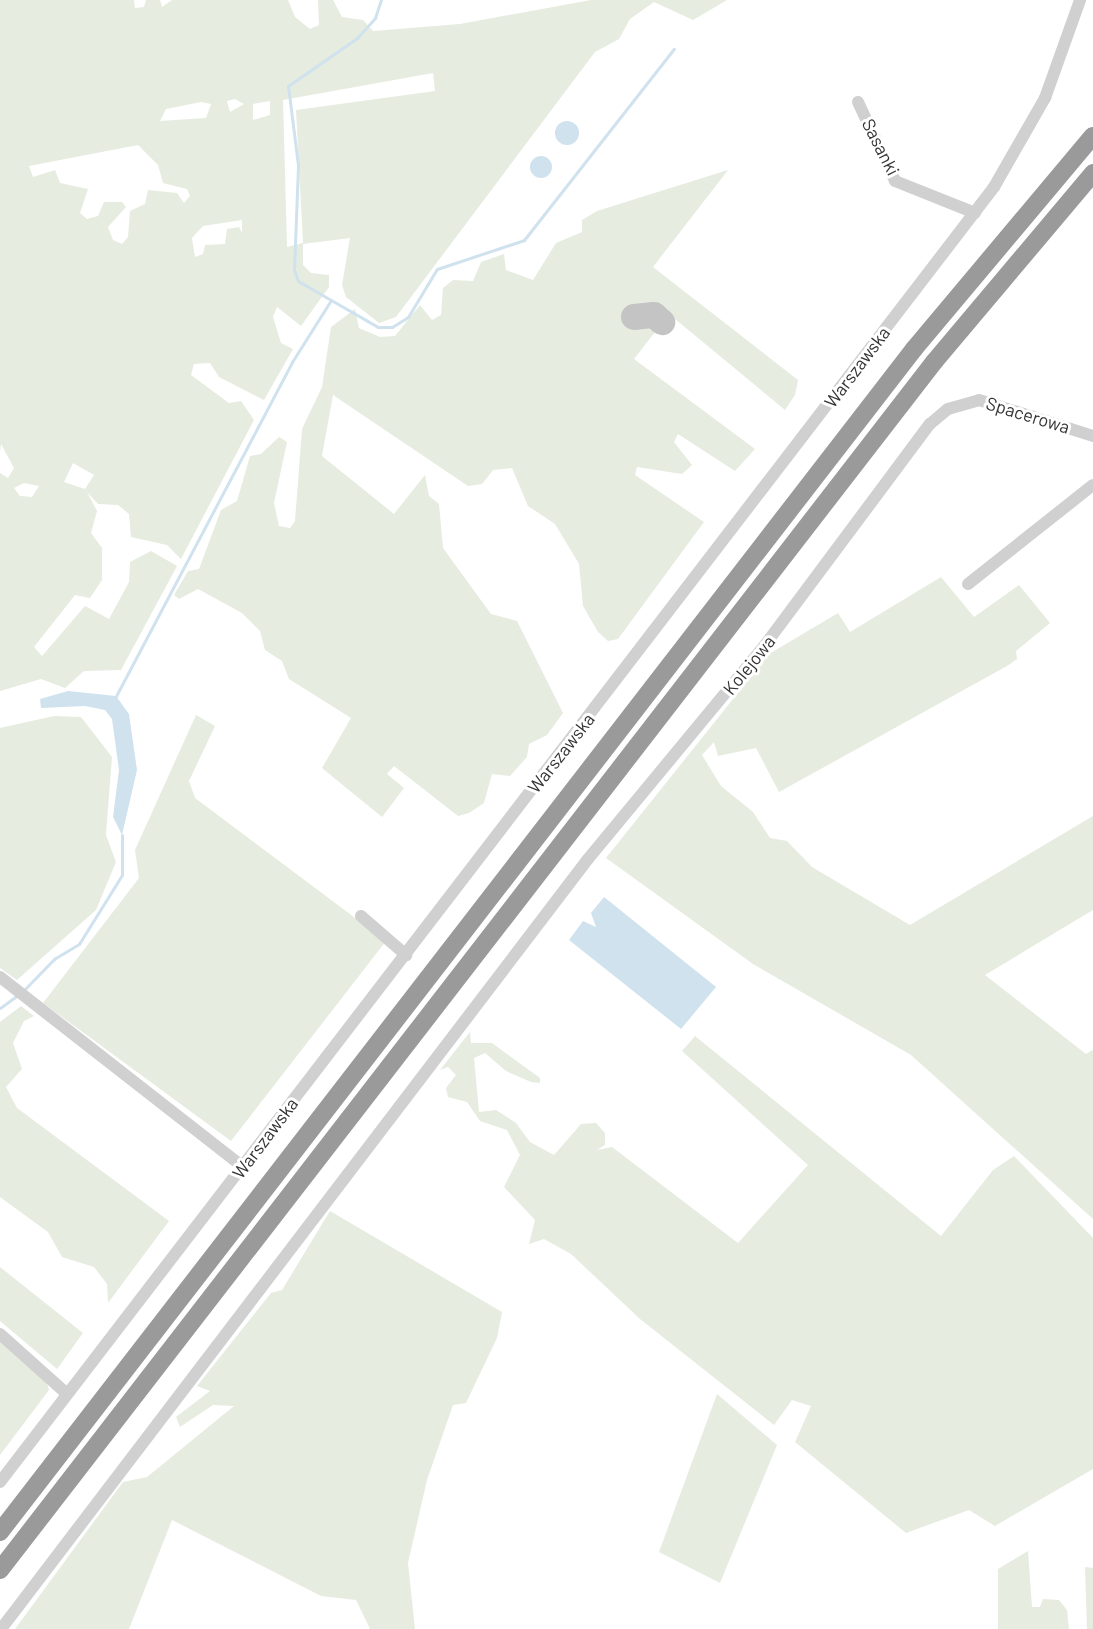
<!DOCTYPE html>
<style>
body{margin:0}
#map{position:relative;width:1093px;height:1629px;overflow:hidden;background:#fff;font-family:Barlow,sans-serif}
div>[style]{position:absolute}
.green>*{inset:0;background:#e6ecdf}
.water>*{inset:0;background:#cfe2ee}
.round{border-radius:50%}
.stream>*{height:3px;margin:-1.5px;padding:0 1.5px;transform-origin:1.5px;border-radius:1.5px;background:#cfe2ee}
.taxiway>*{height:26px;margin:-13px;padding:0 13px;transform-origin:13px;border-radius:13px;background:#c4c4c4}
.minor>*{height:12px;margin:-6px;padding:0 6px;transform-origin:6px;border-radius:6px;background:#d0d0d0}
.highway>*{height:18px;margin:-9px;padding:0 9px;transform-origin:9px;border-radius:9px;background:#9a9a9a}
span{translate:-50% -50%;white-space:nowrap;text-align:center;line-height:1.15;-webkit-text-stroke:6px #fff;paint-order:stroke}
.street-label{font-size:18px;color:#333}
</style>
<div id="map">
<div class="green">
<i style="clip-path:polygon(evenodd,0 0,134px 0,135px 8px,144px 7px,146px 0,160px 0,162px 7px,172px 0,288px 0,295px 17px,310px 29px,319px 25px,318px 0,333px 0,342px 17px,363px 20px,373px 31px,460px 24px,591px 0,727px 0,693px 20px,654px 2px,630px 19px,619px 39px,595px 52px,396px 317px,379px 323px,346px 297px,342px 285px,350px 238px,303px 244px,303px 265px,311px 273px,329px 275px,329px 287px,301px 326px,277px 307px,273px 317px,281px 343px,293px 349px,264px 400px,219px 377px,210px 363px,194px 364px,191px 375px,229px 403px,241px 401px,254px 420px,181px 559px,167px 545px,131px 537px,129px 514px,118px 505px,98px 504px,87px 492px,97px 511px,91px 533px,102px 548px,102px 580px,90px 598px,75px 595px,34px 647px,42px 656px,85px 606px,109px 619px,129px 582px,130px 562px,151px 551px,177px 566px,121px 670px,84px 671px,65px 688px,41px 679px,0 691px,0 473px,8px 478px,14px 468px,1px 444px,0 452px,0 0,433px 73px,435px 91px,296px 110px,303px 243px,287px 247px,283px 100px,433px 73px,0 0,235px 99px,244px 104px,230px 112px,227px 101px,235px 99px,0 0,270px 101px,270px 115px,253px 120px,253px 104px,270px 101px,0 0,201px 102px,211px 104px,206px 118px,160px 121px,166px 109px,201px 102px,0 0,138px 145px,158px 165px,163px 183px,187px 189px,190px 196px,184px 203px,177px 193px,148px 190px,145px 204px,130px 211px,128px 237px,122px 244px,113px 240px,108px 227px,126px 207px,122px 202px,104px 202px,98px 216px,87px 219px,80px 213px,88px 189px,60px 183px,55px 170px,33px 177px,29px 166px,138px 145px,0 0,242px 220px,242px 233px,239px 227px,227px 229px,225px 244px,205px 245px,203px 254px,195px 257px,192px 238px,203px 226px,242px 220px,0 0,73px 463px,94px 475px,85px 489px,64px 482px,73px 463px,0 0,24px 483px,39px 486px,32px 497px,20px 496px,14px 488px,24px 483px)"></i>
<i style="clip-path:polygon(728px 170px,653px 267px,798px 380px,795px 395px,785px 410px,669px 314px,634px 359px,755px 449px,735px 471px,678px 434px,674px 442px,692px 465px,682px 474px,637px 467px,635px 475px,704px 522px,618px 639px,608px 641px,598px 632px,583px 606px,579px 564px,555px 524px,528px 506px,512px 468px,493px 470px,482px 484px,468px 486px,333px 395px,322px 456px,394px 514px,425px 475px,429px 496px,439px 504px,443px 548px,491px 614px,517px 621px,563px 713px,547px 735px,529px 744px,527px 757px,510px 776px,492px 774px,484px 803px,469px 813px,458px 816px,394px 766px,387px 774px,404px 788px,382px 817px,322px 768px,351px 718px,289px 679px,282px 661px,265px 650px,260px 631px,242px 613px,198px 589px,179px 599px,174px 595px,188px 571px,199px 569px,221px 510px,237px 501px,250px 456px,261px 454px,279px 437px,287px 442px,274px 503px,279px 526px,290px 528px,295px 521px,302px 429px,322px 387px,331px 327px,355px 309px,359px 328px,380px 337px,395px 336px,420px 305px,432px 320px,441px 315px,443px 288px,453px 280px,473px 281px,481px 262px,504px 254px,506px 270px,533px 280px,556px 243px,582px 232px,582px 220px,597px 211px)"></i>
<i style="clip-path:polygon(941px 577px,974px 617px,1019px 585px,1050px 623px,1016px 651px,1017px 659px,1007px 666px,779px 792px,756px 748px,718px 756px,714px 742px,702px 755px,721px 786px,753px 812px,770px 838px,787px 841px,812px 867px,910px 925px,1093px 816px,1093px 910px,985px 975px,1086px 1054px,1093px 1050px,1093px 1219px,911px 1055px,753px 964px,606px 858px,769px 654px,838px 613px,850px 632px)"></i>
<i style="clip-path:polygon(196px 715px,215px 726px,189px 781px,195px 798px,386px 941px,231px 1141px,43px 1003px,139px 878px,135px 850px)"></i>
<i style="clip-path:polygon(54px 716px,81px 717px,112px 757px,106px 835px,116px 862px,96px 910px,17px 980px,0 968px,0 728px)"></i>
<i style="clip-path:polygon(21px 1006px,34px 1016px,24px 1021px,13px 1043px,22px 1069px,6px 1087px,17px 1108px,169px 1221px,108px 1303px,107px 1284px,94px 1267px,62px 1257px,48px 1232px,0 1197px,0 1022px)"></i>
<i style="clip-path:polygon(470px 1032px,471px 1043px,492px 1043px,540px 1078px,540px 1083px,531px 1082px,506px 1071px,485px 1053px,474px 1058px,479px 1112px,496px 1110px,516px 1123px,530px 1142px,554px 1155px,581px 1124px,596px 1123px,605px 1133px,605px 1145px,597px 1150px,612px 1147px,738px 1243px,808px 1165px,682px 1051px,695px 1036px,941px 1236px,993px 1170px,1014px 1156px,1093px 1238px,1093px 1469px,995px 1526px,969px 1510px,906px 1533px,795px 1442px,811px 1406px,792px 1400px,774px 1425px,640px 1319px,571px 1254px,544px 1239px,529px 1244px,535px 1220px,504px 1187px,520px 1155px,507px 1130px,480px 1121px,467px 1102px,448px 1097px,446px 1088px,456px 1075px,448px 1067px,440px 1070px)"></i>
<i style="clip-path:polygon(330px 1211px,502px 1312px,497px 1338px,466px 1403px,453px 1405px,427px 1480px,408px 1563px,415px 1629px,370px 1629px,356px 1600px,321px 1596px,172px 1520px,129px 1629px,15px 1629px,123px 1482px,147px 1477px,234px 1406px,213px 1405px,180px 1427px,176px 1417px,210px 1391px,197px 1386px,271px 1293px,282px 1290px)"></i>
<i style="clip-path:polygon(0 1267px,83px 1333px,57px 1369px,0 1321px)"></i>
<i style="clip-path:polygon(0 1336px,46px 1380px,49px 1390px,0 1455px)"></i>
<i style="clip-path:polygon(717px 1394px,777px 1445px,720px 1583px,659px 1552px)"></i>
<i style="clip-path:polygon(1028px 1551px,1032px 1607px,1040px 1607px,1043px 1599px,1059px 1600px,1067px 1610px,1069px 1629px,998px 1629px,998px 1569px)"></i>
<i style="clip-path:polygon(1085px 1567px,1093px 1568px,1093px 1629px,1087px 1629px)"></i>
</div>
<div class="water">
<i class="round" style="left:555px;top:121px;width:24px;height:24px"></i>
<i class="round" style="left:530px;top:156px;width:22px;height:22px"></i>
<i style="clip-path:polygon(68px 691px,116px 696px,129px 714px,137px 770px,122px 835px,113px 817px,119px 770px,112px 719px,105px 710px,85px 706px,41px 708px,40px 699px)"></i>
<i style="clip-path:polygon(604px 897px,716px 987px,681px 1029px,569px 940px,583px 921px,596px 927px,591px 913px)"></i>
</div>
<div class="stream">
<i style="left:331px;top:300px;width:38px;rotate:-150deg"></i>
<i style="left:298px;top:281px;width:12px;rotate:-110deg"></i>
<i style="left:294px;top:270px;width:105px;rotate:-87.8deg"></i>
<i style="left:298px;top:165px;width:80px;rotate:-97.2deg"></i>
<i style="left:288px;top:86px;width:84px;rotate:-34.8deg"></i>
<i style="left:357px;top:38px;width:27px;rotate:-48deg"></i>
<i style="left:375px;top:18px;width:19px;rotate:-72deg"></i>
<i style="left:116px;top:696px;width:378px;rotate:-62.2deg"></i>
<i style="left:292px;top:362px;width:73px;rotate:-57.8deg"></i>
<i style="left:331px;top:300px;width:54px;rotate:29.9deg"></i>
<i style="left:378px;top:327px;width:14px"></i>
<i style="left:392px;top:327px;width:19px;rotate:-32deg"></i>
<i style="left:408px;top:317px;width:56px;rotate:-58.9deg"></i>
<i style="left:437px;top:269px;width:92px;rotate:-18.4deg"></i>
<i style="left:524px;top:240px;width:243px;rotate:-51.9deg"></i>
<i style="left:23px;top:991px;width:45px;rotate:-45.9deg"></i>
<i style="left:54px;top:959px;width:29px;rotate:-31deg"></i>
<i style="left:79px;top:944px;width:81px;rotate:-58.1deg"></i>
<i style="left:122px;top:875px;width:40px;rotate:-90deg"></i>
<i style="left:0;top:1008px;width:22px;rotate:-36deg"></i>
</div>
<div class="taxiway">
<i style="left:634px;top:317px;width:20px;rotate:-6deg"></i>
<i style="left:654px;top:315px;width:11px;rotate:41deg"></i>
</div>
<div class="minor">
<i style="left:858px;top:102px;width:87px;rotate:64.9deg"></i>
<i style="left:895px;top:181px;width:86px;rotate:21.8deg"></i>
<i style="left:968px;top:584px;width:159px;rotate:-38.4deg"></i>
<i style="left:361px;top:916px;width:60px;rotate:40.9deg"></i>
<i style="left:0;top:977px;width:308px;rotate:38deg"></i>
<i style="left:0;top:1334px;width:90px;rotate:41.8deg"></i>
<i style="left:0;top:1482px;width:1633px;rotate:-52.49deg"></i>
<i style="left:994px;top:187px;width:103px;rotate:-60.2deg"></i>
<i style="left:1045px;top:98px;width:104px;rotate:-70.3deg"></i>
<i style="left:1px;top:1629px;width:968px;rotate:-52.68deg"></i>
<i style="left:588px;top:859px;width:278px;rotate:-50.4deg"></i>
<i style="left:765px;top:645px;width:276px;rotate:-53.3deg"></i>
<i style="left:930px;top:424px;width:23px;rotate:-40deg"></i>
<i style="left:948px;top:409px;width:32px;rotate:-16deg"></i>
<i style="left:979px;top:400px;width:120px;rotate:17.5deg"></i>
</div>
<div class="highway">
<i style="left:0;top:1532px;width:1495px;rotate:-52.31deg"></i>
<i style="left:914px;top:349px;width:278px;rotate:-50deg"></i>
<i style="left:0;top:1570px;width:1527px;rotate:-52.29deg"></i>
<i style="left:934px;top:362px;width:247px;rotate:-49.9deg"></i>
</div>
<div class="street-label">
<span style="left:881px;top:147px;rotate:63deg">Sasanki</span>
<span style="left:857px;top:367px;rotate:-53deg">Warszawska</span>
<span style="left:1028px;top:415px;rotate:17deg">Spacerowa</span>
<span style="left:749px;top:665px;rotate:-51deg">Kolejowa</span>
<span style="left:561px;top:753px;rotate:-52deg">Warszawska</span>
<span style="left:265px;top:1138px;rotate:-53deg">Warszawska</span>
</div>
</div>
